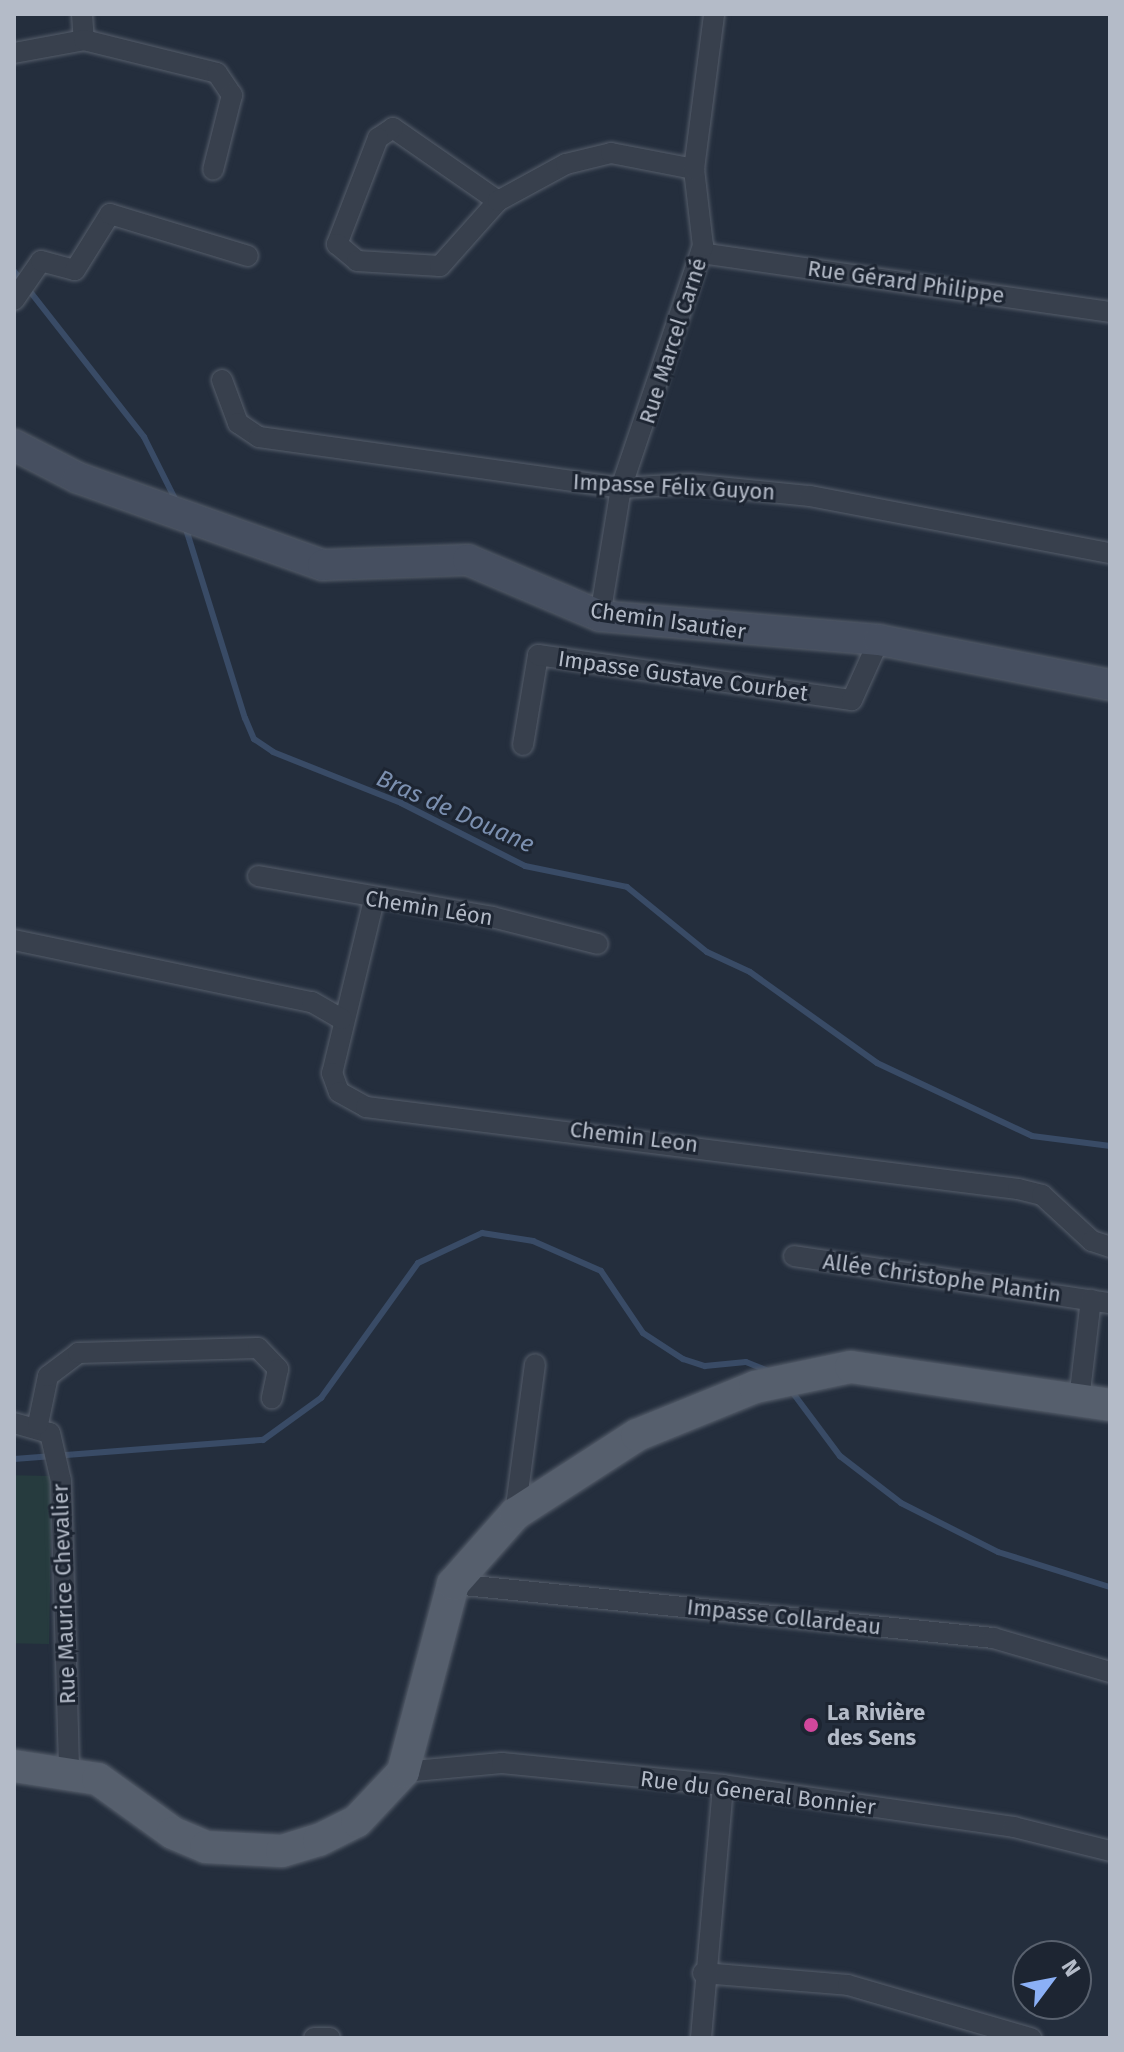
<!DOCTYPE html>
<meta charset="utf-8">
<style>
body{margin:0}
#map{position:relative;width:1124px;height:2052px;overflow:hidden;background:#242e3d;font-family:"Fira Sans",sans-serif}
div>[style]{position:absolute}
.green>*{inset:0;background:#263b3e;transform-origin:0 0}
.stream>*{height:6px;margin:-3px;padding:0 3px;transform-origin:3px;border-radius:3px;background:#394b66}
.roads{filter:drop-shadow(0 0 2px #565e6b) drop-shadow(0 0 2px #565e6b)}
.minor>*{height:20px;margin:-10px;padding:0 10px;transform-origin:10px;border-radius:10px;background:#38404d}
.secondary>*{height:30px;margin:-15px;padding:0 15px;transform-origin:15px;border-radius:15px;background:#464f60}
.primary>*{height:32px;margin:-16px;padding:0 16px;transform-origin:16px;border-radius:16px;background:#565f6d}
.dots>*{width:22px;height:22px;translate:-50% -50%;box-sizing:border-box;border:4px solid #1d2532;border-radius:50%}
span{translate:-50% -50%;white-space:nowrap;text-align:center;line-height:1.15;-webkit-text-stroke:6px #1d2532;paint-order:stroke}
.street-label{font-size:22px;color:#b4bbc8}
.poi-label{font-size:22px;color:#b4bbc8;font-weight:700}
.left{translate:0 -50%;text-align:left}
.water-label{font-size:24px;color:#7c90b0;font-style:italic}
.frame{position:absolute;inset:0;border:16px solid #b4bbc8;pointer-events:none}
.north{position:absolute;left:1012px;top:1940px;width:80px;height:80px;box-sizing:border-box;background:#1d2532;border:2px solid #59616e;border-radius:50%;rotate:58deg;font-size:22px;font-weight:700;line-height:32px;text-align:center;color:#b4bbc8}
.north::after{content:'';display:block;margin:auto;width:28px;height:36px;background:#8bb0f6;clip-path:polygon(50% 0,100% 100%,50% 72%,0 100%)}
</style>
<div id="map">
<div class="green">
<i style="left:52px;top:1476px;width:168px;height:38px;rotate:91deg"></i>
</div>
<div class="stream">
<i style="left:14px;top:271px;width:211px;rotate:51.9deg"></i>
<i style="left:144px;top:437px;width:74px;rotate:63.4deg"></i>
<i style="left:186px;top:529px;width:198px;rotate:72.7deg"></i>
<i style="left:245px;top:718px;width:23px;rotate:67deg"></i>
<i style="left:254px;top:739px;width:23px;rotate:34deg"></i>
<i style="left:273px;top:752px;width:138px;rotate:21.7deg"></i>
<i style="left:401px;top:803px;width:139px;rotate:26.9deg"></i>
<i style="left:525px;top:866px;width:104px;rotate:11.6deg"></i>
<i style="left:627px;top:887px;width:103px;rotate:39.1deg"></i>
<i style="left:707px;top:952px;width:47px;rotate:24.9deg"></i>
<i style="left:750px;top:972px;width:156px;rotate:35.6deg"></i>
<i style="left:877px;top:1063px;width:171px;rotate:25.2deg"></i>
<i style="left:1032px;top:1136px;width:79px;rotate:7.3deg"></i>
<i style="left:790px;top:1389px;width:84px;rotate:53.3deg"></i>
<i style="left:840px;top:1456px;width:77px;rotate:37.6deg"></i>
<i style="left:901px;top:1503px;width:109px;rotate:26.8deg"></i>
<i style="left:998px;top:1552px;width:117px;rotate:17.4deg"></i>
<i style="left:14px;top:1459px;width:250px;rotate:-4.4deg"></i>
<i style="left:263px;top:1440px;width:72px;rotate:-35.9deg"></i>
<i style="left:321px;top:1398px;width:166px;rotate:-54.3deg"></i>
<i style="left:418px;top:1263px;width:71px;rotate:-25.1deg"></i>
<i style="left:482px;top:1233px;width:52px;rotate:8.9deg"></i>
<i style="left:533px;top:1241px;width:74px;rotate:23.8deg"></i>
<i style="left:601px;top:1271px;width:75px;rotate:55.9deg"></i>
<i style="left:643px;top:1333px;width:48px;rotate:33deg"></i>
<i style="left:683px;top:1359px;width:23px;rotate:18deg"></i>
<i style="left:705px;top:1366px;width:41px;rotate:-5.6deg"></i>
<i style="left:746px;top:1362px;width:29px;rotate:22deg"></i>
</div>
<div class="roads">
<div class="minor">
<i style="left:82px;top:14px;width:26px;rotate:86deg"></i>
<i style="left:14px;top:53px;width:71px;rotate:-10.5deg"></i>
<i style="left:84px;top:40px;width:137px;rotate:13.9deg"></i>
<i style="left:217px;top:73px;width:27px;rotate:56deg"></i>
<i style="left:232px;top:95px;width:77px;rotate:104.2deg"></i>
<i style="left:498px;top:201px;width:128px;rotate:-145.2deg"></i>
<i style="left:393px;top:128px;width:18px;rotate:146deg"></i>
<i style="left:378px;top:138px;width:114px;rotate:111.1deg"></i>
<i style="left:337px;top:244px;width:26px;rotate:40deg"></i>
<i style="left:357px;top:261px;width:83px;rotate:3.4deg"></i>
<i style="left:440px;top:266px;width:87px;rotate:-48.3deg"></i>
<i style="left:498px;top:201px;width:77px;rotate:-28.6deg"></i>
<i style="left:566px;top:164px;width:46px;rotate:-13.7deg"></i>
<i style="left:611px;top:153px;width:85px;rotate:10.9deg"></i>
<i style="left:701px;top:253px;width:413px;rotate:8.2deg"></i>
<i style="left:14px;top:300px;width:47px;rotate:-55.3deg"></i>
<i style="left:41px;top:261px;width:35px;rotate:15deg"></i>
<i style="left:75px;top:270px;width:66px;rotate:-58deg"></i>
<i style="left:110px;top:214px;width:144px;rotate:16.9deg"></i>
<i style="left:222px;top:380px;width:46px;rotate:69.6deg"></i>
<i style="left:238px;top:423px;width:25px;rotate:34deg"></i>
<i style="left:259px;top:437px;width:366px;rotate:8deg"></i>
<i style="left:621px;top:488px;width:68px;rotate:-3.4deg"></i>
<i style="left:689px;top:484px;width:122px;rotate:5.7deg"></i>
<i style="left:810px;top:496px;width:305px;rotate:10.8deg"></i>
<i style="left:600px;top:616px;width:130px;rotate:-80.7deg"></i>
<i style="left:621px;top:488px;width:256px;rotate:-71.3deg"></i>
<i style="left:703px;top:246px;width:78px;rotate:-96.7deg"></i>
<i style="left:694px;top:169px;width:156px;rotate:-82.6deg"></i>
<i style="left:523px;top:745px;width:91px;rotate:-80.5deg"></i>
<i style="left:538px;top:655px;width:317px;rotate:8.2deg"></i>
<i style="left:852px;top:700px;width:66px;rotate:-65.8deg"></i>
<i style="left:258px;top:876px;width:238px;rotate:9.9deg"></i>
<i style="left:492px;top:917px;width:109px;rotate:14.3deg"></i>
<i style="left:374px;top:900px;width:178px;rotate:103.6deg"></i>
<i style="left:332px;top:1073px;width:20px;rotate:70deg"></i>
<i style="left:339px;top:1092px;width:31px;rotate:29deg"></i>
<i style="left:366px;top:1107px;width:657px;rotate:7.17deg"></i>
<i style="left:1018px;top:1189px;width:25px;rotate:14deg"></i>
<i style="left:1042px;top:1195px;width:68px;rotate:42.6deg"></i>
<i style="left:1092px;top:1241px;width:19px;rotate:18deg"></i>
<i style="left:14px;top:940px;width:304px;rotate:11.8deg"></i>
<i style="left:312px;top:1002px;width:34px;rotate:30deg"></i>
<i style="left:794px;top:1256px;width:319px;rotate:8.5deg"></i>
<i style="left:1079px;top:1400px;width:101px;rotate:-83.2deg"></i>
<i style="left:14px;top:1423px;width:37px;rotate:16deg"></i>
<i style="left:50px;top:1433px;width:49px;rotate:77.1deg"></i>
<i style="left:61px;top:1481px;width:290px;rotate:88.4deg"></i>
<i style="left:38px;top:1424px;width:49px;rotate:-78.2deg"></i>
<i style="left:48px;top:1376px;width:38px;rotate:-37deg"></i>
<i style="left:78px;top:1353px;width:180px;rotate:-1.6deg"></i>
<i style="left:258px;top:1348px;width:29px;rotate:46deg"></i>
<i style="left:278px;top:1369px;width:30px;rotate:102deg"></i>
<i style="left:515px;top:1514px;width:151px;rotate:-82.4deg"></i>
<i style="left:453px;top:1584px;width:543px;rotate:5.71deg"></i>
<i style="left:993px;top:1638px;width:122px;rotate:16.2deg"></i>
<i style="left:403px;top:1772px;width:99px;rotate:-5.2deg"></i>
<i style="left:502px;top:1763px;width:222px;rotate:5.7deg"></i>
<i style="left:723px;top:1785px;width:294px;rotate:8.2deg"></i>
<i style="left:1014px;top:1827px;width:99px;rotate:14deg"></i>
<i style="left:703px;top:1973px;width:145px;rotate:4.7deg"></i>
<i style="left:848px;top:1985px;width:191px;rotate:16.2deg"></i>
<i style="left:314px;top:2038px;width:16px"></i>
<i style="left:701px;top:2038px;width:254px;rotate:-85deg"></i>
</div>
<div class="secondary">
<i style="left:14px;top:445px;width:72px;rotate:27.3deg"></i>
<i style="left:78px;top:478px;width:260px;rotate:19.6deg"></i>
<i style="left:323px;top:565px;width:145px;rotate:-2deg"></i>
<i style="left:468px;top:560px;width:143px;rotate:23deg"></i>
<i style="left:600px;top:616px;width:280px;rotate:4.9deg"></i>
<i style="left:879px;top:640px;width:235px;rotate:11deg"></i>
</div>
<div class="primary">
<i style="left:14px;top:1766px;width:85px;rotate:8.8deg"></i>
<i style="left:98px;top:1779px;width:92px;rotate:35.8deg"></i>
<i style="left:173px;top:1833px;width:36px;rotate:23deg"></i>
<i style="left:206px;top:1847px;width:76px;rotate:3deg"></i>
<i style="left:282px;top:1851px;width:39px;rotate:-17deg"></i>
<i style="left:319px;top:1840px;width:42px;rotate:-26.6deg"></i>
<i style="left:357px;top:1821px;width:67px;rotate:-46.8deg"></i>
<i style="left:403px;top:1772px;width:195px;rotate:-75.1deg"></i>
<i style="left:453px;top:1584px;width:94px;rotate:-48.5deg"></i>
<i style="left:515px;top:1514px;width:145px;rotate:-32.9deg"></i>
<i style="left:637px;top:1435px;width:127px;rotate:-22.1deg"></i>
<i style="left:755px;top:1387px;width:98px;rotate:-11.8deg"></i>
<i style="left:851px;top:1367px;width:262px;rotate:8.3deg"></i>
</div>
</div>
<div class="dots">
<i style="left:811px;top:1725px;background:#d1479c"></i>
</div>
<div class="street-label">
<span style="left:906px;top:282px;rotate:8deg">Rue Gérard Philippe</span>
<span style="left:673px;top:341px;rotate:-72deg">Rue Marcel Carné</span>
<span style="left:674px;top:487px;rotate:3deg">Impasse Félix Guyon</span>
<span style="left:668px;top:621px;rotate:8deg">Chemin Isautier</span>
<span style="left:683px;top:676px;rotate:8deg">Impasse Gustave Courbet</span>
<span style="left:429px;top:908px;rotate:9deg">Chemin Léon</span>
<span style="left:634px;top:1137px;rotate:7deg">Chemin Leon</span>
<span style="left:942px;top:1278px;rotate:8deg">Allée Christophe Plantin</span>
<span style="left:64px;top:1594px;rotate:-92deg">Rue Maurice Chevalier</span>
<span style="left:784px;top:1617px;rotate:6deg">Impasse Collardeau</span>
<span style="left:758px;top:1793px;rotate:7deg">Rue du General Bonnier</span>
</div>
<div class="poi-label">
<span class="left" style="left:827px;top:1725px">La Rivière<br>des Sens</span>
</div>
<div class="water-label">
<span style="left:455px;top:812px;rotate:24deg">Bras de Douane</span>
</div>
<div class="frame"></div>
<div class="north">N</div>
</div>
